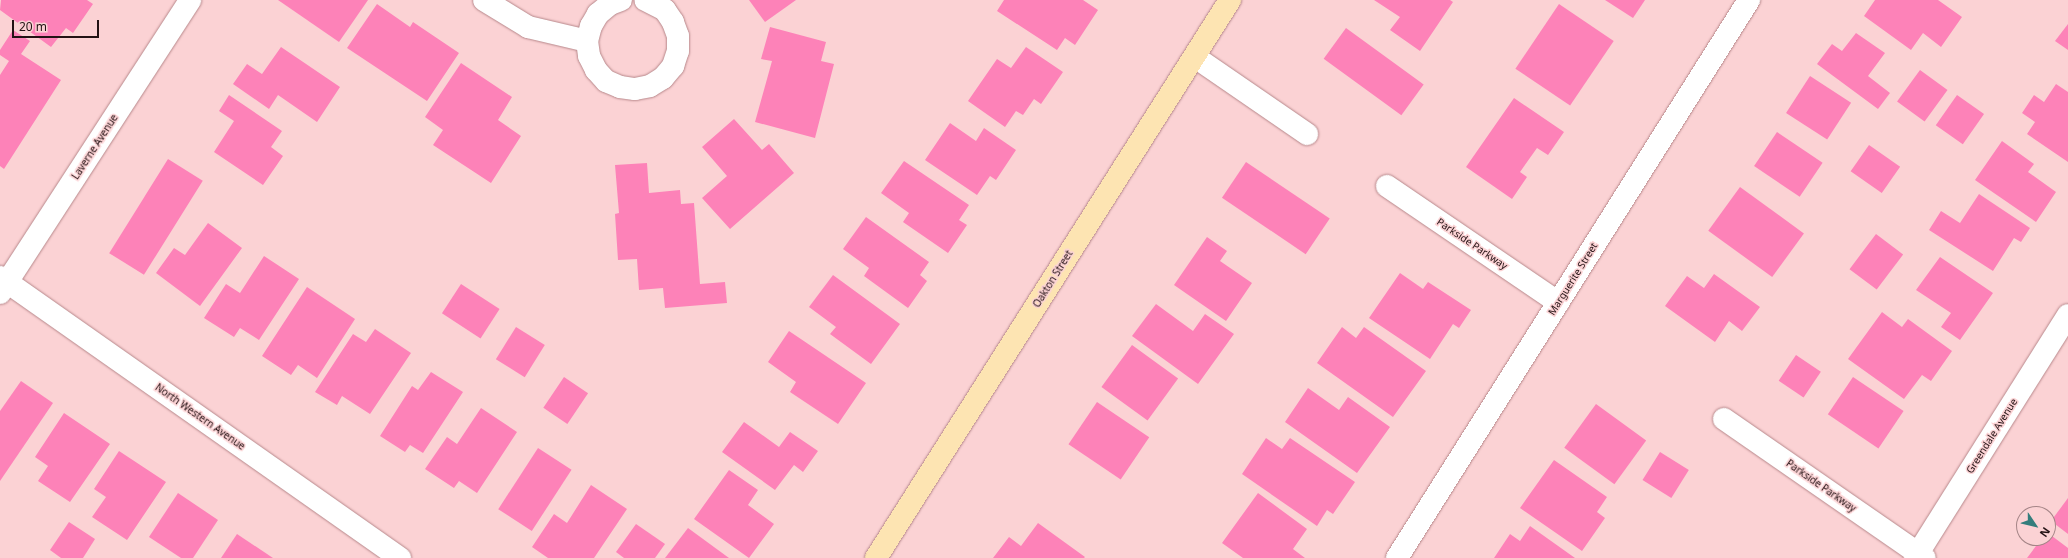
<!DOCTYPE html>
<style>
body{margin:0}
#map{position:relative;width:2068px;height:558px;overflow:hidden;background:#fbd2d4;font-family:"Noto Sans",sans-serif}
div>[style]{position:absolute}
.building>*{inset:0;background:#fd82b8;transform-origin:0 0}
.roads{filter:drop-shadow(0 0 1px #b7888b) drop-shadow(0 0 1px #b7888b)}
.minor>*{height:22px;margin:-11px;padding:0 11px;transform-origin:11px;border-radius:11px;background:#fff}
.secondary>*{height:22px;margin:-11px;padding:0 11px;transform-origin:11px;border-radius:11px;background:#fde4b2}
span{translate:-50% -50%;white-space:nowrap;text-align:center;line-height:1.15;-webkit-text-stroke:3px #fbd2d4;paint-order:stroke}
.street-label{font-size:10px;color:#231214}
.north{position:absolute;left:2016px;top:506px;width:40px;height:40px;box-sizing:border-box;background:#fbd2d4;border:1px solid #a58587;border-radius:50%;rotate:125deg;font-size:11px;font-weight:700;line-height:16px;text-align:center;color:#231214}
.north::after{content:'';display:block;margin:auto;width:14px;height:18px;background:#347d7c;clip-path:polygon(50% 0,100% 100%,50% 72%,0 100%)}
.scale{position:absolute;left:12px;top:20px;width:87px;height:18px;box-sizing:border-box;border:2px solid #231214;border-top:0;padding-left:5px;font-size:12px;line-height:14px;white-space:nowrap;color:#231214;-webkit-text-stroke:3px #fbd2d4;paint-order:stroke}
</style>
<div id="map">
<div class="building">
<i style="clip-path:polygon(1px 0,87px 0,93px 4px,73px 33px,66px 28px,51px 47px,0 10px)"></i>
<i style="clip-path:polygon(278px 0,368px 0,339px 42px)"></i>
<i style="clip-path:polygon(749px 0,796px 0,765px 22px)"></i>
<i style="clip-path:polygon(1004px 0,1083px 0,1098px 10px,1075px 45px,1065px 38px,1057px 50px,997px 11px)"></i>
<i style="clip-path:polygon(1374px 0,1450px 0,1453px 2px,1420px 51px,1390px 30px,1400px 17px)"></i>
<i style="clip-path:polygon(1605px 0,1645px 0,1633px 18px)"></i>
<i style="clip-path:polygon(1875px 0,1938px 0,1962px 17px,1941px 47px,1923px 33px,1911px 50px,1864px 16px)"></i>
<i style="clip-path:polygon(377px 4px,410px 27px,413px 22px,459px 53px,427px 101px,347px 48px)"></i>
<i style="left:1559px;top:4px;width:66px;height:78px;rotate:34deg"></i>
<i style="clip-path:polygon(2068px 24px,2068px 50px,2055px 41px)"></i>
<i style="clip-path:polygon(770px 27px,826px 42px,821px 61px,834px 64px,815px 138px,755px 122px,772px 61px,761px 59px)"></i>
<i style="left:1346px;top:28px;width:96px;height:38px;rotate:36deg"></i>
<i style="clip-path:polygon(13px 30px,30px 41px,21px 54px,61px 80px,4px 169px,0 166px,0 75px,9px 61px,0 55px,0 50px)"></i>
<i style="clip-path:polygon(1856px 33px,1885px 53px,1868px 76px,1890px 93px,1878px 109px,1817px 64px,1832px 44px,1842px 51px)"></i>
<i style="clip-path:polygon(281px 47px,340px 87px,317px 122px,278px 95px,269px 109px,233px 84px,247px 64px,262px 74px)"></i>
<i style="clip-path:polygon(1026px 47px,1063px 72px,1041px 104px,1034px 99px,1023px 115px,1016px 111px,1005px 127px,968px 101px,997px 59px,1011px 68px)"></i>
<i style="clip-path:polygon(461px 63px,512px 97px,498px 120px,521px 136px,491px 183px,433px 145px,443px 130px,425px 117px)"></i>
<i style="left:1920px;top:70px;width:34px;height:39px;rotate:36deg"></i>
<i style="left:1810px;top:76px;width:49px;height:44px;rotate:33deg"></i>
<i style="clip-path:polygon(2056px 84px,2068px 92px,2068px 162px,2027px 134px,2035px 122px,2022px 113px,2034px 95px,2044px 102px)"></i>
<i style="clip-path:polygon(229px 95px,282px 131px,271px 147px,283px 156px,263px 185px,214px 152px,234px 121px,219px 111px)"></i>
<i style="left:1957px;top:95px;width:33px;height:37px;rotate:35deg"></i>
<i style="clip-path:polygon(1514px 98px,1564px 132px,1548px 155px,1537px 148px,1520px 172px,1527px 177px,1512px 199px,1466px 167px)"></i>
<i style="clip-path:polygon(734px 119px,762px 150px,769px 144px,794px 173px,730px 229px,702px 198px,727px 176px,702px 147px)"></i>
<i style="clip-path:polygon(950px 123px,976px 141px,984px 128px,1016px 150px,996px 180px,990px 176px,977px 195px,925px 160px)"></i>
<i style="left:1777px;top:132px;width:55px;height:41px;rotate:34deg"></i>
<i style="clip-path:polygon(2002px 141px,2034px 164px,2028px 172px,2056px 192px,2036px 222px,1975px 180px)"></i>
<i style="left:1869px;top:145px;width:38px;height:32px;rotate:35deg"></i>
<i style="left:168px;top:159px;width:41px;height:111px;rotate:32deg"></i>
<i style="clip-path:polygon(904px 161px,969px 205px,959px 220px,967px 225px,948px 253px,903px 222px,909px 213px,881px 193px)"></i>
<i style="left:1246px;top:162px;width:101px;height:43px;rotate:34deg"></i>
<i style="clip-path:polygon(647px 163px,649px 193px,680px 190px,681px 204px,694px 203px,700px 284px,725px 282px,727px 303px,665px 308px,663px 288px,639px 290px,637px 259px,618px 260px,615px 214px,619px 213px,615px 165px)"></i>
<i style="left:1740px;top:187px;width:79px;height:54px;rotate:36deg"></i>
<i style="clip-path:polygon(1979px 194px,2030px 228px,2021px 242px,2014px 238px,1993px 271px,1929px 230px,1941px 211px,1960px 223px)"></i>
<i style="clip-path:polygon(866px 217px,929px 262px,920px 275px,927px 281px,908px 308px,864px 276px,869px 268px,843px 249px)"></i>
<i style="clip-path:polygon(208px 223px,242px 248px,200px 306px,156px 273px,174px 248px,185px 255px)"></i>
<i style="left:1876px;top:234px;width:34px;height:44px;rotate:37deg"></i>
<i style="clip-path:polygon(1207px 237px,1227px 251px,1220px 261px,1252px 283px,1226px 321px,1174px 285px)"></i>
<i style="clip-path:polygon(264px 256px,299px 279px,259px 340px,240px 328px,234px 337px,204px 318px,226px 284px,240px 293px)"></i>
<i style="clip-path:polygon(1940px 257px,1993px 293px,1960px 340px,1941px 327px,1951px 313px,1916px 290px)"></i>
<i style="clip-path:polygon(1400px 273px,1423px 289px,1428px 282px,1471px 310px,1459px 328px,1453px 324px,1430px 359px,1369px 318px)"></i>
<i style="clip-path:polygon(1714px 274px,1760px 307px,1742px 331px,1729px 321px,1715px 342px,1665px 306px,1687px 276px,1704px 288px)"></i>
<i style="clip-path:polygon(833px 275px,900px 324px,871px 364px,830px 334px,836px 327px,809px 307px)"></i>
<i style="left:461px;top:284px;width:46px;height:35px;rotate:33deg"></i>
<i style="clip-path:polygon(307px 287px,355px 319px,317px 378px,298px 365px,291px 375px,262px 356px)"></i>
<i style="clip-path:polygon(1156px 304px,1193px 331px,1205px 314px,1234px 334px,1198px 384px,1132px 336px)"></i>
<i style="clip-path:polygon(1882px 312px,1902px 327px,1908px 319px,1952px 351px,1931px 381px,1922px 375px,1904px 399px,1848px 359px)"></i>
<i style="left:516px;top:327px;width:34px;height:38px;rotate:32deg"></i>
<i style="clip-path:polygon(1342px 327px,1356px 338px,1364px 327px,1426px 371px,1393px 417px,1317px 363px)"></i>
<i style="clip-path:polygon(375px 329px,411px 353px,370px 414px,342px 396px,337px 405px,315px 392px,353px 334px,366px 342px)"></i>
<i style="clip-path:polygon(789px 331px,866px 383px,838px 424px,790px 392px,796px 382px,768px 362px)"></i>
<i style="left:1132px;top:345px;width:57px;height:52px;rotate:36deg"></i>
<i style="left:1796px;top:355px;width:30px;height:31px;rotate:34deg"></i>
<i style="clip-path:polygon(431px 372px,463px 392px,423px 453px,410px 445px,405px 452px,380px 436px,412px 386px,418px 390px)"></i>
<i style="left:564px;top:377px;width:29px;height:37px;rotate:34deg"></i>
<i style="left:1853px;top:377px;width:61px;height:45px;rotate:34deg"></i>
<i style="clip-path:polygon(21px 381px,53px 403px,0 481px,0 411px)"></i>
<i style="clip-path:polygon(1308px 388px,1339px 410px,1348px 397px,1390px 427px,1357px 473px,1285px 422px)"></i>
<i style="left:1097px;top:402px;width:63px;height:51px;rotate:34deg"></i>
<i style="left:1596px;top:404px;width:62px;height:54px;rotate:36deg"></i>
<i style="clip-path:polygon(481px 408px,517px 432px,477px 493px,459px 481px,454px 488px,425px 469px,447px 437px,457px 444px)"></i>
<i style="clip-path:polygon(64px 413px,110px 444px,70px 502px,38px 481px,48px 466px,35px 457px)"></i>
<i style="clip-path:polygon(744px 422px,779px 447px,790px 432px,818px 451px,803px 472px,794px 465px,775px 490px,722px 452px)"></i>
<i style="clip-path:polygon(1266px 438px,1282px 449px,1290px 438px,1355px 482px,1333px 514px,1327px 510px,1317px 526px,1242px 474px)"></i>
<i style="left:538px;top:448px;width:40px;height:73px;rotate:33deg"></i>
<i style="clip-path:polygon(119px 451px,166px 482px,127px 540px,92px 517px,106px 497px,94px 489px)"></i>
<i style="left:1660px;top:452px;width:34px;height:33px;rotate:32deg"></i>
<i style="clip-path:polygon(1554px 460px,1607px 497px,1597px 512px,1605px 518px,1582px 551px,1520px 508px)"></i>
<i style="clip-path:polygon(729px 470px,758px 490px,748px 505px,774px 524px,749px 558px,694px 519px)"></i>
<i style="clip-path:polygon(591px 485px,627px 509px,594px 558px,548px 558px,532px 547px,554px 514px,567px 523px)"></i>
<i style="clip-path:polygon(178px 493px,218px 520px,193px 558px,181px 558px,149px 537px)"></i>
<i style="clip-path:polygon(1258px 493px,1307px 529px,1293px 549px,1305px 558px,1243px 558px,1222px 543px)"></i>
<i style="clip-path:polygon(2068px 498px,2068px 534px,2051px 521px)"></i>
<i style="clip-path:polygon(69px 522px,95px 539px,83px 558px,61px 558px,50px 550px)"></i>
<i style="clip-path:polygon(1038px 523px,1085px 557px,1084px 558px,993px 558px,1009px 537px,1021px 546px)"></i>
<i style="clip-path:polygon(636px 524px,665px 544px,655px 558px,624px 558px,616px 552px)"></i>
<i style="clip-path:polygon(1530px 526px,1575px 558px,1494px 558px,1510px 534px,1520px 541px)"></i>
<i style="clip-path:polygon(688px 528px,729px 558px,665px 558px)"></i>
<i style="clip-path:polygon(2048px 533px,2068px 548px,2068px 558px,2027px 558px,2042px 538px,2048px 538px)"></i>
<i style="clip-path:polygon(237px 534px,273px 558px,221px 558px)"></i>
</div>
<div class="roads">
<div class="minor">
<i style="left:484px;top:0;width:52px;rotate:31.5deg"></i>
<i style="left:528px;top:27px;width:61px;rotate:13.3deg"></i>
<i style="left:621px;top:0;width:12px;rotate:160deg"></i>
<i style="left:610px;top:4px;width:16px;rotate:140deg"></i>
<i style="left:598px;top:14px;width:14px;rotate:120deg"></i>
<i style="left:591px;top:26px;width:16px;rotate:105deg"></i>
<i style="left:587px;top:41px;width:15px;rotate:82deg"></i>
<i style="left:589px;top:56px;width:16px;rotate:63deg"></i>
<i style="left:596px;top:70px;width:15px;rotate:48deg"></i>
<i style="left:606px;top:81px;width:15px;rotate:23deg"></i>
<i style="left:620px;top:87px;width:15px;rotate:8deg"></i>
<i style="left:635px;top:89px;width:15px;rotate:-11deg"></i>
<i style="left:650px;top:86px;width:15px;rotate:-32deg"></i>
<i style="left:663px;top:78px;width:16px;rotate:-50deg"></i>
<i style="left:673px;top:66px;width:16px;rotate:-72deg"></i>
<i style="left:678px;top:51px;width:15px;rotate:-90deg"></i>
<i style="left:678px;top:36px;width:15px;rotate:-110deg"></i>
<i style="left:673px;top:22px;width:14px;rotate:-124deg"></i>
<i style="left:665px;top:10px;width:22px;rotate:-153deg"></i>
<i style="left:1195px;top:57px;width:136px;rotate:34.5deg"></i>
<i style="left:1387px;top:186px;width:207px;rotate:34.2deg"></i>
<i style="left:0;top:277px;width:489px;rotate:35.1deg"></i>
<i style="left:0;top:293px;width:349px;rotate:-57deg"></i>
<i style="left:1724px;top:419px;width:244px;rotate:34.7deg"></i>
<i style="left:1397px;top:558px;width:660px;rotate:-57.76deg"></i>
<i style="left:1915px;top:558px;width:287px;rotate:-57.8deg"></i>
</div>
<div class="secondary">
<i style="left:876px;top:558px;width:661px;rotate:-57.61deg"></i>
</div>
</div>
<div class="street-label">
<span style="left:95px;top:147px;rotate:-57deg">Laverne Avenue</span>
<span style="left:1472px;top:244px;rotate:34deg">Parkside Parkway</span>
<span style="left:1053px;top:279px;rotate:-58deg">Oakton Street</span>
<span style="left:1573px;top:279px;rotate:-58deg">Marguerite Street</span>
<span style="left:200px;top:417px;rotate:35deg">North Western Avenue</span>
<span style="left:1992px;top:436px;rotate:-58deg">Greendale Avenue</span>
<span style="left:1821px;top:486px;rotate:35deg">Parkside Parkway</span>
</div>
<div class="north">N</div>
<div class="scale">20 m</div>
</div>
